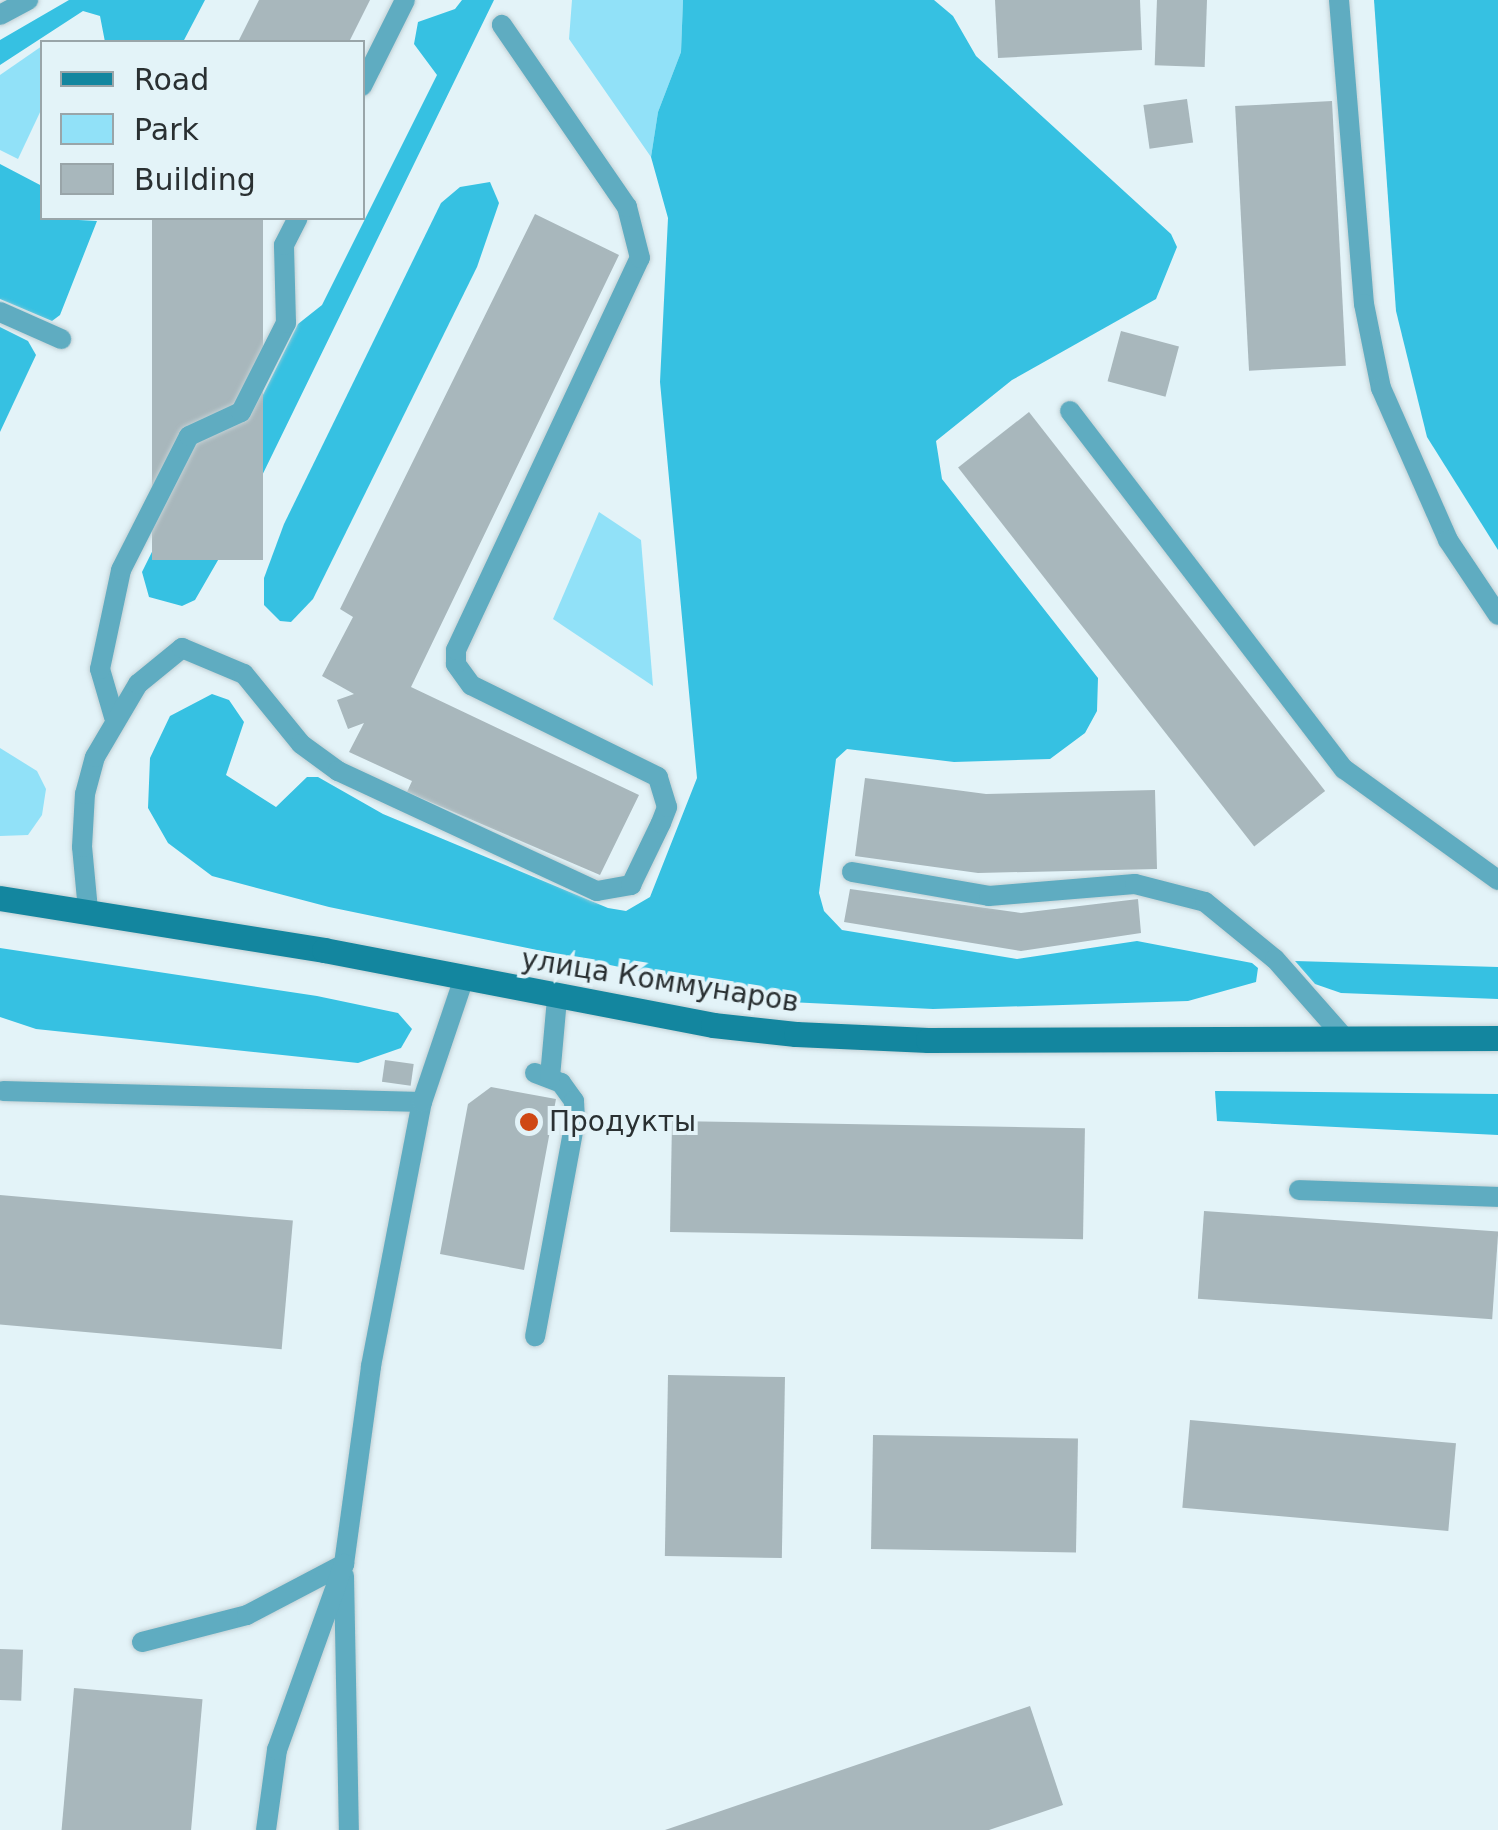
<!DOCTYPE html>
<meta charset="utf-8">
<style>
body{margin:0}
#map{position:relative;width:1498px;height:1830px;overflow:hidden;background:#e3f3f8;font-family:"DejaVu Sans",sans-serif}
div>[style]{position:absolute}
.green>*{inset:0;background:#91e1f8}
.forest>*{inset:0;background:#36c1e2}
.building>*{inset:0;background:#a8b7bc;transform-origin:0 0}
.roads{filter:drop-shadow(0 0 2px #c2d0d4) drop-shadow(0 0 2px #c2d0d4)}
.service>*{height:20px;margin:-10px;padding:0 10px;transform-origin:10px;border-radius:10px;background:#5facc1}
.secondary>*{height:25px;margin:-12.5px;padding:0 12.5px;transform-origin:12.5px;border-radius:12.5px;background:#13869f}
.dots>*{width:28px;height:28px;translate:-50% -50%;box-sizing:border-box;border:5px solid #e3f3f8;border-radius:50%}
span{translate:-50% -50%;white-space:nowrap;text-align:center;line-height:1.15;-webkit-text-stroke:8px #e3f3f8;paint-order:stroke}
.street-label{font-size:28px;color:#2a3032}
.poi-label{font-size:28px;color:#2a3032}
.left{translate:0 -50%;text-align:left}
.legend{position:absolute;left:40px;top:40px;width:325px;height:180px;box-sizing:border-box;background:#e3f3f8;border:2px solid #99a5a9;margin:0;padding:12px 18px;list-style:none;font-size:30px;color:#2a3032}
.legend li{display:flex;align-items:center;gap:20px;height:50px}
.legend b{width:50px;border:2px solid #99a5a9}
</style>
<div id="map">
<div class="green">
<i style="clip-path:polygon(572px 0,683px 0,681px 52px,658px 112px,651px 157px,569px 39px)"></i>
<i style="clip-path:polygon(42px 46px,42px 108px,18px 159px,0 150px,0 75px)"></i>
<i style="clip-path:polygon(599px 512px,641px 540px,653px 686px,553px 619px)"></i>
<i style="clip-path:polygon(0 748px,37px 771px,46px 789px,42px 815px,28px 835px,0 836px)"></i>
</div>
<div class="forest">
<i style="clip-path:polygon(69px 0,205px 0,183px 42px,105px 42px,100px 16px,83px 11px,0 65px,0 40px)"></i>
<i style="clip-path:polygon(462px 0,494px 0,236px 529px,195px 600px,182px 606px,149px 597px,142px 572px,201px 453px,251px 419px,298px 324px,322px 305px,437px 75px,414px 44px,418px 22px,455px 9px)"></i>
<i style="clip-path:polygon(683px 0,934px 0,953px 16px,976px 56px,1171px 234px,1177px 247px,1156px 299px,1012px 380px,936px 441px,942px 479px,1098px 678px,1097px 711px,1085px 733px,1050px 759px,954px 762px,847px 749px,836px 759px,819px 893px,824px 911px,842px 930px,1017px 959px,1137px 941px,1252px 963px,1258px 968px,1256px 982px,1188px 1001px,933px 1009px,789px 1002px,329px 907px,212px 876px,168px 843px,148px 808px,150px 758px,170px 716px,212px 694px,229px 700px,244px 722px,226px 775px,276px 807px,307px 777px,318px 777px,383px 814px,608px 908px,626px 911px,650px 897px,697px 778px,660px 382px,668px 218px,651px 157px,658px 112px,681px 52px)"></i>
<i style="clip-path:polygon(1374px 0,1498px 0,1498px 550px,1427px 437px,1396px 311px)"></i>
<i style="clip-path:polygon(0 164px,42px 186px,42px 218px,97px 221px,60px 315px,52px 321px,0 299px)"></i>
<i style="clip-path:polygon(490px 182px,499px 203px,477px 267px,313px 599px,291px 622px,280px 621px,264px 605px,264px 578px,284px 524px,441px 203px,460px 187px)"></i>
<i style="clip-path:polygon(0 327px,28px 341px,36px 355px,0 432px)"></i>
<i style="clip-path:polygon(0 948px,317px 996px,398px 1013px,412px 1029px,401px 1048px,358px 1063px,36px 1029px,0 1017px)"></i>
<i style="clip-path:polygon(1295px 961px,1498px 967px,1498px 999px,1341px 993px,1315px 984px)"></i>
<i style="clip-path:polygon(1215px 1091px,1498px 1094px,1498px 1135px,1217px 1121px)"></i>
</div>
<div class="building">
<i style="clip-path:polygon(259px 0,370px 0,349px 42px,238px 42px)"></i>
<i style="clip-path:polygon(995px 0,1140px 0,1142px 50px,998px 58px)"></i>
<i style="left:1207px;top:0;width:67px;height:50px;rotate:92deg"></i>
<i style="left:1187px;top:99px;width:44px;height:44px;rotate:82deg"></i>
<i style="left:1332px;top:101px;width:265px;height:97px;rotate:87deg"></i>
<i style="clip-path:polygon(535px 214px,619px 255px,411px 687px,639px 795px,600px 875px,407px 792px,412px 781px,349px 752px,364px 723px,348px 729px,337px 700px,354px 694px,322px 676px,353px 617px,340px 609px)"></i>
<i style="left:152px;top:218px;width:111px;height:342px"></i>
<i style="left:1121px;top:331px;width:60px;height:52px;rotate:15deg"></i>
<i style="left:1029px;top:412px;width:481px;height:90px;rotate:52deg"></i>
<i style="clip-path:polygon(865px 778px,986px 794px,1155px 790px,1157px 869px,978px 873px,855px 856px)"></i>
<i style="clip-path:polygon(850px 889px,1021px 913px,1138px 899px,1141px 933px,1021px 951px,844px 922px)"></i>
<i style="left:385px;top:1060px;width:29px;height:22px;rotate:8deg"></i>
<i style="clip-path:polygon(491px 1087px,556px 1099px,524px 1270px,440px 1254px,468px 1104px)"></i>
<i style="left:672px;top:1121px;width:413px;height:111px;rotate:1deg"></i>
<i style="left:0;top:1195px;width:294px;height:129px;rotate:5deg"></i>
<i style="left:1204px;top:1211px;width:295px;height:88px;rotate:4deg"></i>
<i style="left:668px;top:1375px;width:117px;height:181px;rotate:1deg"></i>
<i style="left:1190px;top:1420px;width:267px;height:88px;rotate:5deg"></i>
<i style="left:873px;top:1435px;width:205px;height:114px;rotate:1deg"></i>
<i style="left:0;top:1649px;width:23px;height:51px;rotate:2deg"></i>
<i style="left:74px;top:1688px;width:129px;height:143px;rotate:5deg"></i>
<i style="clip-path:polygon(1030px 1706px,1063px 1805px,989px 1830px,665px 1830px)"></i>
</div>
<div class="roads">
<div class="service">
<i style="left:1339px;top:0;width:305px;rotate:85.3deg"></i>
<i style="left:1364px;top:304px;width:86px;rotate:78.6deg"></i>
<i style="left:1381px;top:388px;width:166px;rotate:66.2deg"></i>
<i style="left:1448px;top:540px;width:90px;rotate:56.3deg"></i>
<i style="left:0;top:15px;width:32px;rotate:-28deg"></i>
<i style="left:362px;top:86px;width:96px;rotate:-63.4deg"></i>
<i style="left:0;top:312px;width:67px;rotate:23.9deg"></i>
<i style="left:1070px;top:411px;width:451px;rotate:52.6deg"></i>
<i style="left:1344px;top:769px;width:190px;rotate:35.8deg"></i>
<i style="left:114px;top:717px;width:50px;rotate:-106.3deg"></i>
<i style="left:100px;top:669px;width:101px;rotate:-78deg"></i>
<i style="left:121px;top:570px;width:150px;rotate:-63.1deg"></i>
<i style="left:189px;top:436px;width:57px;rotate:-24.8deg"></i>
<i style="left:241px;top:412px;width:100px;rotate:-63.2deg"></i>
<i style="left:286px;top:323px;width:78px;rotate:-91.5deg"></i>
<i style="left:284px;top:245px;width:30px;rotate:-63deg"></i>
<i style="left:852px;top:872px;width:139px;rotate:9.9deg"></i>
<i style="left:989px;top:896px;width:146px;rotate:-4.7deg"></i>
<i style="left:1135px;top:884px;width:72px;rotate:14.4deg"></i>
<i style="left:1205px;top:902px;width:90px;rotate:39.2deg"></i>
<i style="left:1275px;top:959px;width:101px;rotate:48.6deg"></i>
<i style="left:88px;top:910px;width:63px;rotate:-95.4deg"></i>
<i style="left:82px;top:847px;width:53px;rotate:-86.8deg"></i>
<i style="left:85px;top:794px;width:38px;rotate:-75deg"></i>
<i style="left:95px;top:757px;width:85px;rotate:-59.5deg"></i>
<i style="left:138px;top:684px;width:57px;rotate:-39.3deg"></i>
<i style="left:182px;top:648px;width:67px;rotate:22.8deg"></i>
<i style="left:244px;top:674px;width:90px;rotate:50.8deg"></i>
<i style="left:301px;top:744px;width:46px;rotate:36.1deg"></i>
<i style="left:338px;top:771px;width:285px;rotate:24.9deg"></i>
<i style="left:597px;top:891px;width:35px;rotate:-10deg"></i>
<i style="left:631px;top:885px;width:69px;rotate:-64.2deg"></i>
<i style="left:661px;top:823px;width:17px;rotate:-69deg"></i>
<i style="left:667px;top:807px;width:31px;rotate:-107deg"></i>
<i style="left:658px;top:777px;width:208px;rotate:-153.8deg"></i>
<i style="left:471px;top:685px;width:26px;rotate:-126deg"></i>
<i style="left:456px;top:664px;width:14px;rotate:-90deg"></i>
<i style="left:456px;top:650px;width:433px;rotate:-64.9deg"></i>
<i style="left:640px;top:258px;width:53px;rotate:-104.3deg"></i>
<i style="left:627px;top:207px;width:221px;rotate:-124.5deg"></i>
<i style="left:535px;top:1073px;width:28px;rotate:21deg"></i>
<i style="left:561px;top:1083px;width:22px;rotate:54deg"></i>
<i style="left:574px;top:1101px;width:20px;rotate:87deg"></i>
<i style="left:575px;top:1121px;width:219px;rotate:100.5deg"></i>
<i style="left:550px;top:1077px;width:79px;rotate:-84.9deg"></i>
<i style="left:3px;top:1091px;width:419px;rotate:1.5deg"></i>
<i style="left:1299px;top:1190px;width:199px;rotate:2deg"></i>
<i style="left:344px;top:1576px;width:254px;rotate:88.9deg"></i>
<i style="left:142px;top:1642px;width:108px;rotate:-14.4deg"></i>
<i style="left:247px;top:1615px;width:110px;rotate:-27.7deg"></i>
<i style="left:344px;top:1564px;width:200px;rotate:-82.2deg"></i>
<i style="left:371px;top:1366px;width:269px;rotate:-79.1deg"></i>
<i style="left:422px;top:1102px;width:131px;rotate:-71.3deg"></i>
<i style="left:266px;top:1830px;width:81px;rotate:-82.2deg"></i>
<i style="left:277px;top:1750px;width:198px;rotate:-70.2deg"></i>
</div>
<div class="secondary">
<i style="left:0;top:898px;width:328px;rotate:9.1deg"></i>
<i style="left:324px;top:950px;width:396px;rotate:10.9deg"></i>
<i style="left:713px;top:1025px;width:83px;rotate:6.2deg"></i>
<i style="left:796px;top:1034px;width:132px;rotate:2.6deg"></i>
<i style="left:928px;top:1040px;width:570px;rotate:-0.2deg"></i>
</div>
</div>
<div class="dots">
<i style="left:529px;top:1122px;background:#cf4815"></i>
</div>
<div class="street-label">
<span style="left:660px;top:981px;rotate:9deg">улица Коммунаров</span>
</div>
<div class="poi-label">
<span class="left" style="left:549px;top:1122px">Продукты</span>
</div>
<ul class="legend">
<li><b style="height:12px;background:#13869f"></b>Road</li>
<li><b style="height:28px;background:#91e1f8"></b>Park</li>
<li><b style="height:28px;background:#a8b7bc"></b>Building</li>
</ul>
</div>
